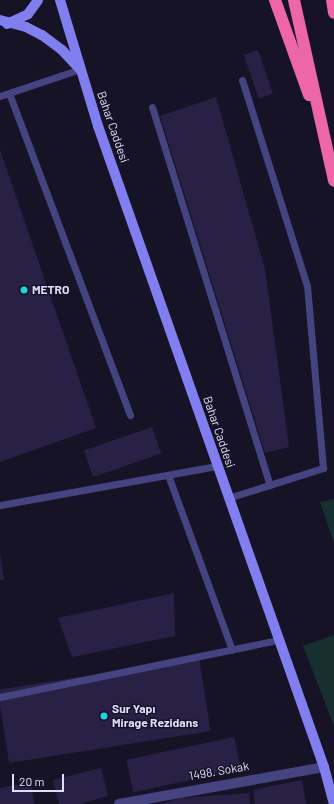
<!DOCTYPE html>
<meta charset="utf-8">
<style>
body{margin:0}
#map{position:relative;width:334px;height:804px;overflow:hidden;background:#161327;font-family:Barlow,sans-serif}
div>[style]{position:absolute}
.green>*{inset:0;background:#17302f}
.building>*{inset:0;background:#282145;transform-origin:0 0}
.service>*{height:7px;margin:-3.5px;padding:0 3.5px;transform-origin:3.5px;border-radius:3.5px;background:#454480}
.minor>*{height:10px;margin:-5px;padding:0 5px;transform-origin:5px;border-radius:5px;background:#454480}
.secondary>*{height:10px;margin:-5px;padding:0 5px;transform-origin:5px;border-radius:5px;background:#817ff0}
.motorway>*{height:12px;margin:-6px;padding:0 6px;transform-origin:6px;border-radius:6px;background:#ed66a7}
.dots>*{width:11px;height:11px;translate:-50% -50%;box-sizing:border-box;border:2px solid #161327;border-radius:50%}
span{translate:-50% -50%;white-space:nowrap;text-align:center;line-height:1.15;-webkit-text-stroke:3px #161327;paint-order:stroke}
.street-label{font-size:12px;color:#e0ddfb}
.poi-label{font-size:12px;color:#e0ddfb;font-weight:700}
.left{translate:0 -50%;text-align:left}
.scale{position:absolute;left:12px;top:774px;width:52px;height:18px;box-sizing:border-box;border:2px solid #e0ddfb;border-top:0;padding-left:5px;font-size:12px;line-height:14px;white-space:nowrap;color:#e0ddfb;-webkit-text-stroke:3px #161327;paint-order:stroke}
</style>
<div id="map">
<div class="green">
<i style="clip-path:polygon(334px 499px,334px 543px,320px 502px)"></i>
<i style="clip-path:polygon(334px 635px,334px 726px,303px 646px)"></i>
</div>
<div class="building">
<i style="left:258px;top:50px;width:46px;height:15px;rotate:71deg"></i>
<i style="clip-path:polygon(216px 97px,265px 269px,289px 447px,265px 453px,160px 116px)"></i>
<i style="clip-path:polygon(0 150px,96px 428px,0 462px)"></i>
<i style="left:152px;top:427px;width:28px;height:72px;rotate:71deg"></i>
<i style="clip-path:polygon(0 553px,4px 580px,0 580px)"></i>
<i style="clip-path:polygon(174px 593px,175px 636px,72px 657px,58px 618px)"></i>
<i style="left:199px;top:658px;width:74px;height:204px;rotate:81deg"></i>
<i style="left:234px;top:737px;width:33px;height:110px;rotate:78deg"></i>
<i style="clip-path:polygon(101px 768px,108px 796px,79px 804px,59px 804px,53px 780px)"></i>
<i style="clip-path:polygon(302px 780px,306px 804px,255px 804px,253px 790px)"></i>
<i style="clip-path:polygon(31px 782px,34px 804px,0 804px,0 788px)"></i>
<i style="clip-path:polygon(249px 793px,250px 804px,159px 804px,181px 798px)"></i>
</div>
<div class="service">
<i style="left:9px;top:93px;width:344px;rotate:69.4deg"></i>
<i style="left:0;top:96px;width:84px;rotate:-18.6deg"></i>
<i style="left:152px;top:107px;width:396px;rotate:72.7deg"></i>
<i style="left:168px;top:475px;width:186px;rotate:69.9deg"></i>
<i style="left:228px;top:498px;width:100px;rotate:-17.5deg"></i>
<i style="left:323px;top:468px;width:183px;rotate:-95deg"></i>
<i style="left:307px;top:286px;width:216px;rotate:-107.5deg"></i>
<i style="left:0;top:505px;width:220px;rotate:-10.2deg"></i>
<i style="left:0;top:697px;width:284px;rotate:-11.6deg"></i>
</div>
<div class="minor">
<i style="left:119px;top:804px;width:208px;rotate:-10.2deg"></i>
</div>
<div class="secondary">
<i style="left:60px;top:0;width:132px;rotate:73.2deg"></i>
<i style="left:98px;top:126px;width:680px;rotate:70.58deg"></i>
<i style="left:324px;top:767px;width:38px;rotate:75deg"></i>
<i style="left:0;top:20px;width:27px;rotate:15deg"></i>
<i style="left:26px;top:27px;width:18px;rotate:27deg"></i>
<i style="left:42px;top:35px;width:25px;rotate:37deg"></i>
<i style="left:62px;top:50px;width:25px;rotate:47deg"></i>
<i style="left:7px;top:24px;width:23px;rotate:-25deg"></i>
<i style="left:28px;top:14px;width:17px;rotate:-54deg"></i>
</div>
<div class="motorway">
<i style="left:275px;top:0;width:101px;rotate:70.3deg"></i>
<i style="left:294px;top:0;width:185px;rotate:77.5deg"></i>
<i style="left:332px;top:0;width:13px;rotate:81deg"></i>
</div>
<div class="dots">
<i style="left:24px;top:290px;background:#1fd2e4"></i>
<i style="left:104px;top:716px;background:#1fd2e4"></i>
</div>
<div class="street-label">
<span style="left:113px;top:127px;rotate:71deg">Bahar Caddesi</span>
<span style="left:219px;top:432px;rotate:71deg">Bahar Caddesi</span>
<span style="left:219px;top:771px;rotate:-10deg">1498. Sokak</span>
</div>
<div class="poi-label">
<span class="left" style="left:32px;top:290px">METRO</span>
<span class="left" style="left:112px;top:716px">Sur Yapı<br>Mirage Rezidans</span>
</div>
<div class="scale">20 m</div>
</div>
